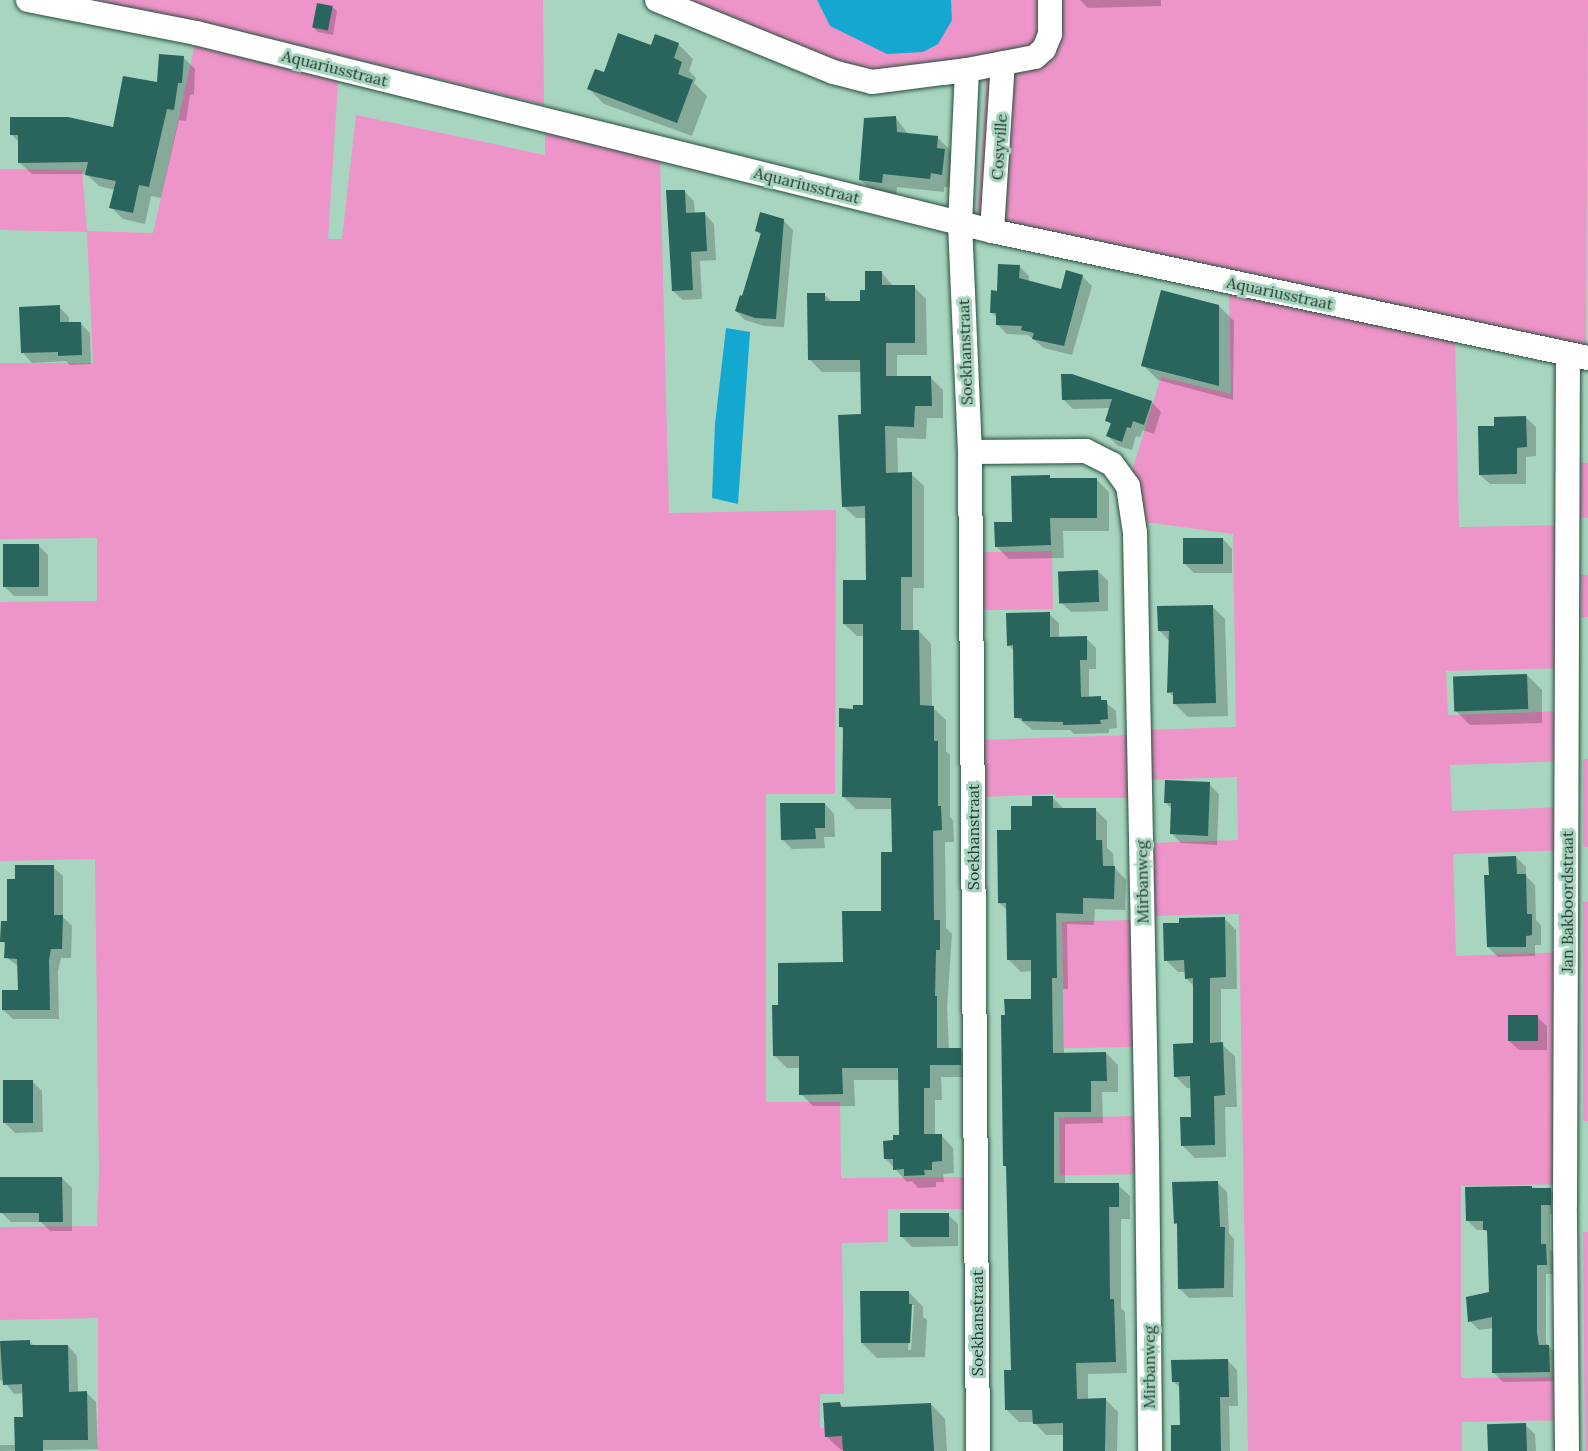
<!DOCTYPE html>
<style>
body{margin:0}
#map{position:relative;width:1588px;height:1451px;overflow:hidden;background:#a8d5c0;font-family:Lora,serif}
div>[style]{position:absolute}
.green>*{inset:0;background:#ed94c8;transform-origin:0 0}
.water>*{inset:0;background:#14a7d0}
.shadow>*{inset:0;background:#0003}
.building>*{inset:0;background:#29645d;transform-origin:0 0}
.roads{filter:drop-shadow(0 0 2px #254e3c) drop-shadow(0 0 2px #254e3c)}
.minor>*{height:24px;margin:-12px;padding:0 12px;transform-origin:12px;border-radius:12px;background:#fff}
span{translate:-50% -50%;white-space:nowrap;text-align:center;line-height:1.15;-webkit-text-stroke:6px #a8d5c0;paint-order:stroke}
.street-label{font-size:16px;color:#25372f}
</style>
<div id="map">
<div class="green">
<i style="clip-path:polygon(71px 0,543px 0,544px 105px,197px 21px)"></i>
<i style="clip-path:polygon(665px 0,817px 0,830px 26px,952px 20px,951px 0,1043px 0,1037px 42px,1027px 49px,866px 74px)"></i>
<i style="clip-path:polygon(1062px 0,1588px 0,1586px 350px,977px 217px,987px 72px,1039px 64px)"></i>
<i style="clip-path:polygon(195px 44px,338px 81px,328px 239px,342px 239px,356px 115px,545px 155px,545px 133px,660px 160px,669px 513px,836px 510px,835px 794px,766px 794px,766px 1102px,840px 1102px,841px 1178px,971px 1177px,971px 1209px,888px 1209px,888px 1242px,842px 1243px,844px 1394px,820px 1394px,820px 1428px,844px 1429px,845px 1451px,98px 1451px,98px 1318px,0 1320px,0 1227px,97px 1226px,99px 1174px,95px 859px,0 861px,0 602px,97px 601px,97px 538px,0 539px,0 363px,93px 363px,87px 232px,0 230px,0 169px,82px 170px,87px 231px,153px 233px)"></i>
<i style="clip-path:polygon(1229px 290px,1455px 340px,1459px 527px,1565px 525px,1568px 668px,1446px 671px,1448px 715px,1567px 711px,1567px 761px,1450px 765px,1452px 811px,1568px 807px,1570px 850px,1453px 854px,1456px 956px,1569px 952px,1570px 1184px,1461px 1186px,1461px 1378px,1570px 1377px,1571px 1420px,1462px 1422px,1462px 1451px,1248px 1451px,1239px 914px,1151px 916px,1149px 843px,1238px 840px,1237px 777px,1146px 780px,1145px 730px,1236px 727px,1233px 534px,1138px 521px,1131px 474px,1161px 377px,1231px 394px)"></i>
<i style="clip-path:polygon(1581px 462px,1588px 463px,1588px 518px,1580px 517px)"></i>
<i style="left:1052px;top:551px;width:58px;height:74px;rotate:89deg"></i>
<i style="clip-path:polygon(1588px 575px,1588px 617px,1582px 617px,1581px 575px)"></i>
<i style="clip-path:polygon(1133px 735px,1134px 798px,1056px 798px,1055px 794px,982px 797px,981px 740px)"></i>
<i style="left:1583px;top:759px;width:5px;height:88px"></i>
<i style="left:1583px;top:902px;width:5px;height:219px"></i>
<i style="left:1134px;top:920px;width:127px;height:72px;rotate:89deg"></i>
<i style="left:1141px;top:1116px;width:58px;height:82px;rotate:89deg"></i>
<i style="clip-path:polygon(1583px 1232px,1588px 1232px,1588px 1451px,1585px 1451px)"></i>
</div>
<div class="water">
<i style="clip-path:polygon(817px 0,951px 0,952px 20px,938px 44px,923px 52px,887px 54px,830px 26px)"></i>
<i style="clip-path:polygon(726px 328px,750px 332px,738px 504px,712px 498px,715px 424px)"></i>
</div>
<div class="shadow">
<i style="clip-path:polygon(1080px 0,1161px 0,1161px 6px,1088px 8px)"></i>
<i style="clip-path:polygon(332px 7px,337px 11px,333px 35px,318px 32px,314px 28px)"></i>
<i style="clip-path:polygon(678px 44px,693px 59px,689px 71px,696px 78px,694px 83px,707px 96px,692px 136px,604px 104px,589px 89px,605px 74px,652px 47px)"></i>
<i style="clip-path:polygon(183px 57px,195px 69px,194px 94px,190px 95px,186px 121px,179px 120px,161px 198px,151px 196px,145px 224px,123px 219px,111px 207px,115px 190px,99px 186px,86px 174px,32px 174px,19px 162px,19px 142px,12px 135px,114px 129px)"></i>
<i style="clip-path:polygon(895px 117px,909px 135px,938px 138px,952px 152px,951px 158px,958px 164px,955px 188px,944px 187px,944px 192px,897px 187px,896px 196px,875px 194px,861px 180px)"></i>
<i style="clip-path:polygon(684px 191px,694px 201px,695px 214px,705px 214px,714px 224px,716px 260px,700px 261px,702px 299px,683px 300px,673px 291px)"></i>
<i style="clip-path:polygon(783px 220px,793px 230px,784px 327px,765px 326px,745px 320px,736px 311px,743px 298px,762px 236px,756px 231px)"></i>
<i style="clip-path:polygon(1019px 266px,1029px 276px,1029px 282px,1062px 291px,1082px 276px,1092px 286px,1072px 355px,1044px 348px,1028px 335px,1007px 334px,997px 324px,998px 319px,991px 312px,998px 292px)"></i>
<i style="clip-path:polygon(881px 272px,894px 287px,914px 287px,926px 299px,927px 355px,897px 355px,897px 378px,930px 377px,943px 390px,943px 418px,927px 418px,926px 439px,897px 438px,898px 474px,911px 474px,924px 486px,924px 588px,913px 588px,913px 631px,919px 631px,931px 644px,932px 707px,946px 720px,946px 751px,950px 755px,950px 817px,953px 820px,954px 842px,945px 842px,946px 928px,952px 934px,947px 1008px,949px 1049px,960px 1050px,972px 1062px,972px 1077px,941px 1077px,942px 1100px,935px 1100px,935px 1135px,941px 1135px,953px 1148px,954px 1173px,943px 1174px,944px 1182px,936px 1182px,936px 1187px,918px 1188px,912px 1181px,907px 1182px,885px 1158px,900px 1136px,899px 1080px,854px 1080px,855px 1106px,813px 1106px,801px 1094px,800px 1068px,787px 1068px,774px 1055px,780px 1007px,844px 964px,883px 912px,894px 853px,893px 809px,856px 809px,844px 797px,845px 731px,840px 726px,855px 710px,864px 706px,864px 636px,857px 636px,844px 624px,867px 582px,867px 518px,856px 518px,843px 506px,862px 416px,862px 372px,822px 372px,809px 359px,824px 294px,833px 303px,862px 303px,867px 291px)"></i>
<i style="clip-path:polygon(1219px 306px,1234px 321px,1233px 400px,1158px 380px,1143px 365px)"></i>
<i style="clip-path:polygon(59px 307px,69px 317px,69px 323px,80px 323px,90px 333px,91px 364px,70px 365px,66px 361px,32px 363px,23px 353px)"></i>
<i style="clip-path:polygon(1072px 376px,1152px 402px,1161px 412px,1154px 434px,1143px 430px,1140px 437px,1136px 436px,1132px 450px,1118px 446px,1108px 436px,1112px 425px,1107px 420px,1110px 408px,1073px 409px,1064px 400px)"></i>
<i style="clip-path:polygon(1526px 418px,1536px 427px,1536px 456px,1526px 457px,1526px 484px,1490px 484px,1480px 475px,1496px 427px)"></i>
<i style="clip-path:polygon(1013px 477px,1096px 479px,1109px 492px,1109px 531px,1063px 531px,1064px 558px,1009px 559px,996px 546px,1013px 523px)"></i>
<i style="clip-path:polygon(1223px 539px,1232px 549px,1232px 573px,1194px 573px,1184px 563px)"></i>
<i style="clip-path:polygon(38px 545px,48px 555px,48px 596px,14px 596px,4px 586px)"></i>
<i style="clip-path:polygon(1098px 571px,1108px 581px,1108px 611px,1071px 612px,1061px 602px)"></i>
<i style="clip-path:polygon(1212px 606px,1225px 619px,1228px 716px,1188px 717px,1175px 704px,1175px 698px,1169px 692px,1170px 642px,1159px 630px)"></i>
<i style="clip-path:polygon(1049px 614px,1059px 623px,1059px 638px,1086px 638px,1096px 648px,1096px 669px,1089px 669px,1089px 698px,1100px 698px,1116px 711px,1117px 728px,1109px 729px,1109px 733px,1074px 734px,1070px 730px,1033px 730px,1016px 717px,1015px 651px,1008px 645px)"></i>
<i style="clip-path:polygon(1527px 675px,1542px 690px,1542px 723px,1470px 725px,1455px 710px)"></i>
<i style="clip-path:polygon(1209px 784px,1219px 794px,1217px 845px,1181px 843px,1172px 834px,1172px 809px,1165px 802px)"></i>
<i style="clip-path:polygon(1053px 798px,1065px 810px,1095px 809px,1107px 821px,1107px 848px,1113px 853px,1114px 867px,1126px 880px,1125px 910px,1095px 909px,1094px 925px,1067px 924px,1068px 989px,1063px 989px,1064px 1054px,1106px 1053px,1118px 1065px,1118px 1092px,1102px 1092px,1103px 1123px,1065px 1124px,1065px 1185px,1118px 1185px,1130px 1196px,1130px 1219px,1121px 1219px,1121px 1308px,1125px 1312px,1127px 1373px,1088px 1374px,1088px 1400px,1106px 1400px,1118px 1412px,1117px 1451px,1064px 1451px,1064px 1435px,1046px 1435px,1034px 1422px,1019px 1422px,1007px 1410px,1012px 1371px,1007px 1168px,1005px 1165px,1033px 1000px,1032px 971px,1021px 972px,1009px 960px,1008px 911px,999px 903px,1012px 832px,1033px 808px)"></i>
<i style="clip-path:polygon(825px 804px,834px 814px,835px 837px,824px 837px,825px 848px,792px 849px,782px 839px)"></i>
<i style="clip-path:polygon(1516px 857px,1526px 867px,1526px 876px,1535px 885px,1536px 920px,1541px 925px,1541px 945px,1535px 945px,1535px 956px,1498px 957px,1488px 947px,1490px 876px)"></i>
<i style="clip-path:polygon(53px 867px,63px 876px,63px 917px,72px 926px,71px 958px,61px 958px,58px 971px,59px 1019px,13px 1019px,3px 1010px,19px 991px,19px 967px,6px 957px,6px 946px,2px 941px,8px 923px,17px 881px)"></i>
<i style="clip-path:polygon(1224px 918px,1236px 930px,1237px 989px,1221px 989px,1221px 1044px,1235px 1056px,1237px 1107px,1225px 1107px,1226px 1157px,1195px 1158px,1183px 1146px,1193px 1118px,1192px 1088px,1187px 1088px,1175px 1076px,1195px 1045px,1195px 987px,1186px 978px,1186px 972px,1178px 972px,1166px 960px)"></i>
<i style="clip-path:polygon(1537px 1017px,1547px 1026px,1547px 1050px,1519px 1050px,1509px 1041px)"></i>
<i style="clip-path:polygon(32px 1081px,42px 1091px,43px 1132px,15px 1133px,5px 1123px)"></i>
<i style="clip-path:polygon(62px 1178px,72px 1188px,72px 1231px,50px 1231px,41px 1222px,11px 1222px,1px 1212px)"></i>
<i style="clip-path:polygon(1217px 1182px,1227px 1192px,1229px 1233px,1234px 1239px,1233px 1297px,1189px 1298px,1179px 1288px,1179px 1226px,1175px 1223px)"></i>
<i style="clip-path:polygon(1550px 1189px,1560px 1199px,1560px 1214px,1550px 1214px,1550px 1250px,1555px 1255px,1556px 1274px,1546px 1274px,1546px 1343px,1558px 1356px,1559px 1381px,1503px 1382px,1494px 1373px,1493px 1328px,1479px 1330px,1470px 1321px,1491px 1293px,1489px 1234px,1485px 1230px,1477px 1230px,1467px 1220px)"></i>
<i style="clip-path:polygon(948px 1215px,958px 1224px,958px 1246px,912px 1247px,902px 1237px)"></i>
<i style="clip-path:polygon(evenodd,909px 1292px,923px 1307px,923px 1317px,927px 1320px,925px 1357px,877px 1358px,862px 1343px,909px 1292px,911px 1305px,914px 1305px,911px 1350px,908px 1350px,911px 1305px)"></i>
<i style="clip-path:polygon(0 1342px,30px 1342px,34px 1346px,68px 1346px,77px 1356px,78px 1393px,87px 1393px,96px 1402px,98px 1449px,0 1451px,0 1445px,16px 1445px,25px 1418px,24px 1393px,14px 1394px,4px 1381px,0 1380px)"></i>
<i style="clip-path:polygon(1227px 1360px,1237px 1370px,1238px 1406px,1229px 1406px,1230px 1451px,1172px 1451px,1182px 1426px,1181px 1389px,1173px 1381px)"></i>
<i style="clip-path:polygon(840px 1404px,844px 1408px,931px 1404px,945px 1419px,947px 1451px,841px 1450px,826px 1436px)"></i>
<i style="clip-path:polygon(1525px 1425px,1535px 1434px,1536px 1451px,1489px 1451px)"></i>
</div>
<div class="building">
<i style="left:317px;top:3px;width:16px;height:25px;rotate:11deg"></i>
<i style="clip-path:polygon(618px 33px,651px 45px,655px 34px,679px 43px,674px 58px,682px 62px,678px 74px,693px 80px,677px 123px,587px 89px,595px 69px,604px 72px)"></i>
<i style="clip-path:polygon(159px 54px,184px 56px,182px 83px,178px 83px,174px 110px,167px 109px,149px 187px,139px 185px,133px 213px,109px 208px,116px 181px,85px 175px,88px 162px,18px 163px,18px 135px,10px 135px,10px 117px,68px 117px,113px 127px,123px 76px,157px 82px)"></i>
<i style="clip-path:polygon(896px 116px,897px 132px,938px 136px,937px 148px,945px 149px,942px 175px,931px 173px,930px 179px,883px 174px,882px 183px,859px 180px,864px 118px)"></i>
<i style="clip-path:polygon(666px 190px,685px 190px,686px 213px,705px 212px,707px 251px,691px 252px,693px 290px,672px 291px)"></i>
<i style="clip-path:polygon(760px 212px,784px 219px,776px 319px,755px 318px,735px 311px,740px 295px,742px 296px,761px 233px,755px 231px)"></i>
<i style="clip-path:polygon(998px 264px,1020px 265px,1019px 278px,1061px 289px,1066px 270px,1083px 275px,1064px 346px,1032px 339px,1034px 333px,1021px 330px,1022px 326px,996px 325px,996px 313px,990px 313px,991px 290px,997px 291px)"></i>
<i style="clip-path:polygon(865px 271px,882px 271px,882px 285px,915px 285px,915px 343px,886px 343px,886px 376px,931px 376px,932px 406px,915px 406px,914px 427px,885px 426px,886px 473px,912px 472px,912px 577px,901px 577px,901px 630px,919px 630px,920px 705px,934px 706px,934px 741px,938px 741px,938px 806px,941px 806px,942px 830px,933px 831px,934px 920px,940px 920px,940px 950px,936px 950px,935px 996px,937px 996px,937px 1048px,961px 1048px,961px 1065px,930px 1065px,930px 1088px,924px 1088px,924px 1134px,942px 1134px,942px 1161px,932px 1162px,932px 1170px,924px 1170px,925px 1175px,904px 1176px,904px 1169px,893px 1170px,893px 1159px,884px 1159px,883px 1141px,893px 1140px,893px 1135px,899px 1135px,898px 1068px,842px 1068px,843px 1094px,799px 1095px,799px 1056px,773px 1056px,772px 1005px,778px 1005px,778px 963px,843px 962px,842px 911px,881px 911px,881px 852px,892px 852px,891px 798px,842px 797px,843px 727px,839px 727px,839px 708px,853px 709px,853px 705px,863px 705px,863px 624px,843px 624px,843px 580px,866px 580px,865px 506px,842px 507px,838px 415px,861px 414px,860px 360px,808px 360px,807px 293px,825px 293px,825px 301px,860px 301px,860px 290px,865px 290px)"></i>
<i style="clip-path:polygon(1161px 290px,1219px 305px,1219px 386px,1141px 366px)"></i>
<i style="clip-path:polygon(60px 305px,60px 322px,81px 322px,82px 355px,58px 356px,58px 352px,21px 353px,19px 307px)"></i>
<i style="clip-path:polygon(1061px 374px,1072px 374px,1152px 401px,1144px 425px,1133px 421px,1131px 428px,1127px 427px,1122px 442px,1106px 436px,1111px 423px,1105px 421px,1112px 399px,1062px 400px)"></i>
<i style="clip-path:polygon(1526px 416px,1527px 447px,1517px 448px,1517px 474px,1479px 475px,1478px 426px,1494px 426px,1494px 417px)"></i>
<i style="clip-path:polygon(1050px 475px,1050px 478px,1097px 478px,1097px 518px,1050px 518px,1051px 545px,995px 547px,994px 522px,1012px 522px,1011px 476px)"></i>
<i style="left:1183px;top:538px;width:40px;height:26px"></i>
<i style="left:3px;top:544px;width:36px;height:43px"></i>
<i style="left:1098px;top:570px;width:32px;height:40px;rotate:88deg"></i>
<i style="clip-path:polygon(1213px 605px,1216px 703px,1173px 704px,1173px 692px,1167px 693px,1169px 631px,1158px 631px,1157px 606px)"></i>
<i style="clip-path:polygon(1050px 612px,1050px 637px,1087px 636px,1087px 660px,1080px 660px,1081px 697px,1101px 696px,1101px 700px,1107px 700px,1108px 719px,1100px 720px,1101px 724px,1063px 725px,1063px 722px,1022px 721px,1022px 718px,1014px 718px,1013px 645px,1007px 646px,1006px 613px)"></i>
<i style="left:1527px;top:674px;width:35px;height:74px;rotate:88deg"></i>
<i style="clip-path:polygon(1165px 780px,1210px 782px,1208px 836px,1170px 834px,1171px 803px,1164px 803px)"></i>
<i style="clip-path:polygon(1032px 796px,1053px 796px,1053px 808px,1096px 808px,1096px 840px,1102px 840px,1103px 866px,1115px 866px,1114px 899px,1083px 898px,1083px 914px,1056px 913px,1057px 978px,1052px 978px,1053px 1053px,1106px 1052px,1107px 1081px,1091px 1081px,1091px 1112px,1054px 1112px,1054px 1183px,1119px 1183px,1119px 1207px,1109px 1207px,1110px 1299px,1114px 1299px,1116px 1362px,1076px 1363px,1077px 1399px,1106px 1398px,1105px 1451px,1063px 1451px,1063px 1423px,1033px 1424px,1032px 1410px,1005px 1410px,1004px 1370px,1011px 1370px,1006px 1166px,1003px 1166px,1001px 1015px,1005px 1015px,1004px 999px,1031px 999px,1031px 960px,1007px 960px,1006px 903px,998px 903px,997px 830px,1011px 830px,1011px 806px,1032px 806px)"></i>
<i style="clip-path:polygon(780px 803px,825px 803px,825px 828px,815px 828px,816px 839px,781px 840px)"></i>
<i style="clip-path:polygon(1516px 856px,1517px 874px,1526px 874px,1527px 914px,1532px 914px,1532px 935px,1526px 936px,1526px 947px,1487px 947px,1484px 875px,1489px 875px,1488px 857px)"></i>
<i style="clip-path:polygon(15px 865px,54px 865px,54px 915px,63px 915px,62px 949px,51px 949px,49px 960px,50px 1010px,2px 1010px,2px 990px,18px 990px,17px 959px,4px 958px,5px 942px,0 942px,1px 921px,7px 921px,7px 879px,15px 879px)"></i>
<i style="clip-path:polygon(1225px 917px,1226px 977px,1210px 978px,1210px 1043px,1223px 1042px,1225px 1095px,1214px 1096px,1215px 1145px,1181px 1146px,1180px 1117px,1191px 1117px,1190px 1076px,1174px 1077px,1173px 1044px,1193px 1043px,1193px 978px,1185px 979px,1184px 960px,1164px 961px,1163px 923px,1179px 923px,1179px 918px)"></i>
<i style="left:1508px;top:1015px;width:30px;height:26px"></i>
<i style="left:3px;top:1080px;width:30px;height:43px"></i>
<i style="clip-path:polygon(0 1177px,62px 1177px,63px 1222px,39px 1222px,39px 1213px,0 1213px)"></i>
<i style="clip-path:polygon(1218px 1181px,1220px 1227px,1225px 1227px,1224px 1288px,1178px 1289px,1177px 1223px,1174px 1224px,1172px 1182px)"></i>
<i style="clip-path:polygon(1532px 1186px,1532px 1188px,1551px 1188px,1551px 1205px,1541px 1205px,1541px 1244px,1546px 1244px,1547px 1265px,1537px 1265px,1537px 1333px,1539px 1345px,1549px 1345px,1550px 1372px,1492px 1373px,1492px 1317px,1468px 1322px,1466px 1297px,1489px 1292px,1487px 1230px,1483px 1230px,1483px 1221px,1466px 1221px,1465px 1187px)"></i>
<i style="left:949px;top:1213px;width:24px;height:49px;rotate:90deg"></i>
<i style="clip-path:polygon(860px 1291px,909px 1291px,909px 1304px,912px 1304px,910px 1343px,861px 1343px)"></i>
<i style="clip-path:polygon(30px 1340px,30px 1345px,68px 1345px,69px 1392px,87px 1391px,88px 1440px,43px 1440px,43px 1451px,15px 1451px,14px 1417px,23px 1417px,22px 1384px,3px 1385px,0 1341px)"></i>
<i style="clip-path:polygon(1228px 1359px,1229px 1397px,1220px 1397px,1221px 1451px,1171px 1451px,1171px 1425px,1180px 1425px,1179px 1382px,1172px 1382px,1171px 1360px)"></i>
<i style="clip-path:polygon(840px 1402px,841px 1407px,931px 1403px,934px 1451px,843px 1451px,842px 1436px,825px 1437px,823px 1403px)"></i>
<i style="left:1526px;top:1423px;width:28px;height:39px;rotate:88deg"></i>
</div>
<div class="roads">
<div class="minor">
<i style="left:28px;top:0;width:171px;rotate:11.1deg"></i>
<i style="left:196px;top:33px;width:820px;rotate:13.97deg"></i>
<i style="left:992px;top:231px;width:609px;rotate:12.03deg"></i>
<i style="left:657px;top:0;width:190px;rotate:22.2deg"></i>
<i style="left:833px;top:72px;width:40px;rotate:14.4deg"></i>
<i style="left:872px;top:82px;width:96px;rotate:-7.2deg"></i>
<i style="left:967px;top:70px;width:69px;rotate:-10.8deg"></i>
<i style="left:1035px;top:57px;width:12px;rotate:-42deg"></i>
<i style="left:1044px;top:49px;width:16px;rotate:-68deg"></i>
<i style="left:1050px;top:34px;width:34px;rotate:-90deg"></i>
<i style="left:967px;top:70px;width:154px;rotate:92.6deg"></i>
<i style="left:960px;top:224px;width:228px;rotate:87.5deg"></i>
<i style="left:970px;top:452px;width:999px;rotate:89.54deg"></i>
<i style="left:992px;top:231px;width:168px;rotate:-86.3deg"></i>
<i style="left:970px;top:452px;width:116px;rotate:-0.5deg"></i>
<i style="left:1086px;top:451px;width:29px;rotate:27deg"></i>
<i style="left:1112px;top:464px;width:27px;rotate:54deg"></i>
<i style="left:1128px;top:486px;width:48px;rotate:81.5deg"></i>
<i style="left:1135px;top:533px;width:613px;rotate:88.88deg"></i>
<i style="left:1147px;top:1146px;width:305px;rotate:89.4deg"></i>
<i style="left:1567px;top:1451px;width:247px;rotate:-90.5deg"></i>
<i style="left:1565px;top:1204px;width:850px;rotate:-89.8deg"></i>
</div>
</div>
<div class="street-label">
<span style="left:335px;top:68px;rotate:14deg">Aquariusstraat</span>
<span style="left:999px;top:147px;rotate:-86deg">Cosyville</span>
<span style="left:807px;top:185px;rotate:14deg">Aquariusstraat</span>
<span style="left:1280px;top:293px;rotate:12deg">Aquariusstraat</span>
<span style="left:965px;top:352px;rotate:-92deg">Soekhanstraat</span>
<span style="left:973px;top:837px;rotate:-90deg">Soekhanstraat</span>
<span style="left:1142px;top:882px;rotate:-91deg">Mirbanweg</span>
<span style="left:1567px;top:902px;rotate:-90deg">Jan Bakboordstraat</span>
<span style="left:977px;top:1323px;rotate:-90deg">Soekhanstraat</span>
<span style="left:1149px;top:1367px;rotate:-90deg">Mirbanweg</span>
</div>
</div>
